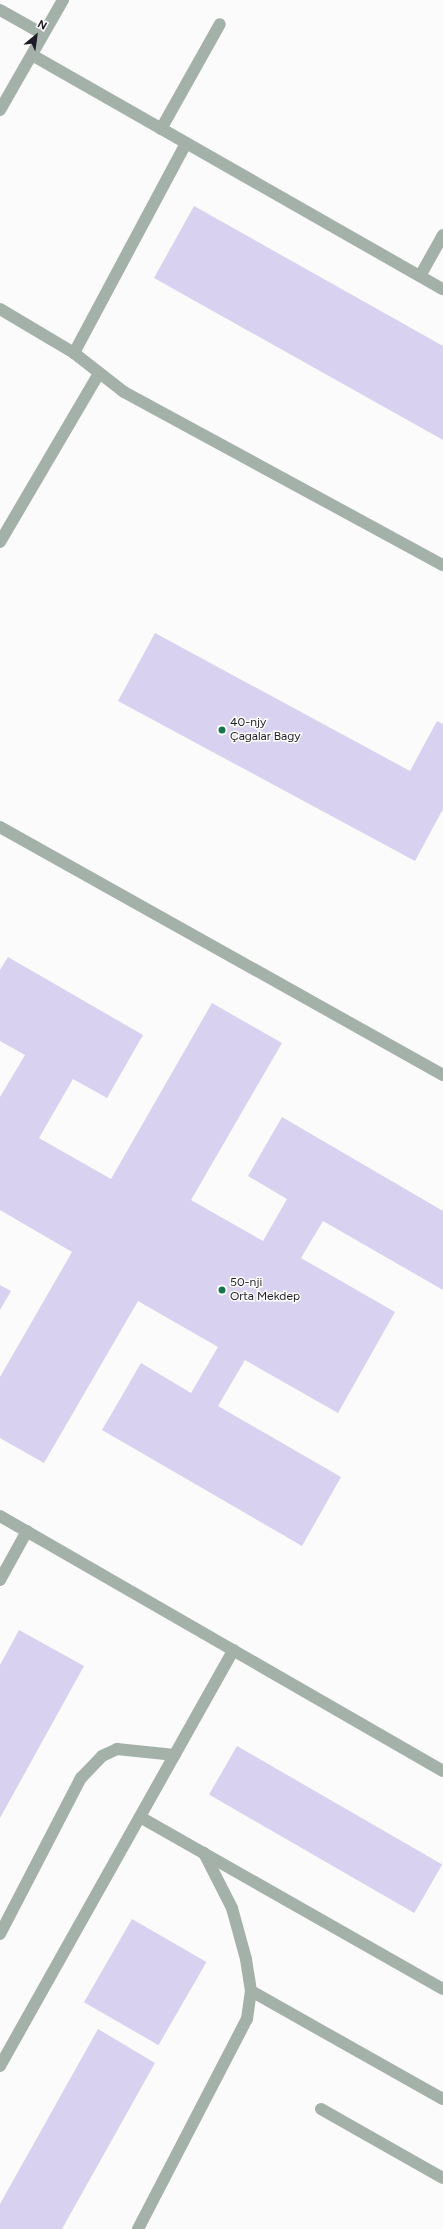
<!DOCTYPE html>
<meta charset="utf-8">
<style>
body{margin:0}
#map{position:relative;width:443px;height:2229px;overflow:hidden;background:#fbfbfb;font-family:Figtree,sans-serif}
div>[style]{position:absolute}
.building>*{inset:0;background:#d8d1ef;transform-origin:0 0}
.lane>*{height:12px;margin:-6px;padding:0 6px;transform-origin:6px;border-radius:6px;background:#a4b1a9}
.street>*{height:12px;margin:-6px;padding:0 6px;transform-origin:6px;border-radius:6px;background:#a4b1a9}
.dots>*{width:11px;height:11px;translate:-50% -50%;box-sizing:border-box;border:2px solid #fff;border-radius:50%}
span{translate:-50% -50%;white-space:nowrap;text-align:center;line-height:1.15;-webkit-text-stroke:3px #fff;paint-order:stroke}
.poi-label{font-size:12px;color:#1e1c26}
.left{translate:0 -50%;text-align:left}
.north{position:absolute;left:16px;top:16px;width:40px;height:40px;-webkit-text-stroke:3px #fff;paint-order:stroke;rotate:29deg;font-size:11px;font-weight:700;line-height:16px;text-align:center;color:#1e1c26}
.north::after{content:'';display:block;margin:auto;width:14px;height:18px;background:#1e1c26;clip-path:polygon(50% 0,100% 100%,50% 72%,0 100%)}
</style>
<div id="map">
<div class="building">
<i style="clip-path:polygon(194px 206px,443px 346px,443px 440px,154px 278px)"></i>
<i style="clip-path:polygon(155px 633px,410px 771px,437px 721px,443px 724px,443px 809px,415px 861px,118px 701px)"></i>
<i style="clip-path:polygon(8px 957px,143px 1035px,107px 1098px,73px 1079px,39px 1138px,111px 1179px,212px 1003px,282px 1043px,191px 1200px,263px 1241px,287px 1199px,248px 1176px,282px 1117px,443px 1211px,443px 1290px,323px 1221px,301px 1258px,395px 1312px,338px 1413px,245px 1360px,218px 1406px,341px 1477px,302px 1546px,102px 1430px,141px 1363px,191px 1393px,218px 1347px,138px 1301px,44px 1463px,0 1438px,0 1377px,72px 1252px,0 1210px,0 1097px,25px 1055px,0 1041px,0 970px)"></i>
<i style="clip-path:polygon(0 1285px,11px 1291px,0 1310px)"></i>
<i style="clip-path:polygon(19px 1630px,84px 1666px,0 1818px,0 1665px)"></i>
<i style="left:237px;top:1746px;width:237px;height:56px;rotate:30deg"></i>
<i style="left:132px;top:1919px;width:86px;height:96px;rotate:30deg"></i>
<i style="clip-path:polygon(98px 2029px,155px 2063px,62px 2229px,0 2229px,0 2204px)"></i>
</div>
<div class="lane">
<i style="left:0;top:10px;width:49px;rotate:29.2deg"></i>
<i style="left:32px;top:55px;width:473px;rotate:29.7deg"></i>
<i style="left:161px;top:129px;width:120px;rotate:-60.7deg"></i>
<i style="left:420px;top:276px;width:47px;rotate:-60.7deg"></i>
<i style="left:0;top:309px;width:86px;rotate:30.7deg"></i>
<i style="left:74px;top:353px;width:63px;rotate:38deg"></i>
<i style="left:124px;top:392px;width:363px;rotate:28.5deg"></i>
<i style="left:74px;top:353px;width:238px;rotate:-61.9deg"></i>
<i style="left:0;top:542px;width:196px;rotate:-59.6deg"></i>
<i style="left:0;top:1580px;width:56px;rotate:-61.1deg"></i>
<i style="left:140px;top:1817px;width:348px;rotate:29.6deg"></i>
<i style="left:0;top:1934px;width:176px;rotate:-62.6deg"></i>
<i style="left:81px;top:1778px;width:30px;rotate:-46deg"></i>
<i style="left:102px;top:1756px;width:17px;rotate:-25deg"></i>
<i style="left:117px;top:1749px;width:58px;rotate:5.9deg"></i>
<i style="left:251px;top:1991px;width:220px;rotate:29.4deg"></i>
<i style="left:321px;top:2109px;width:140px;rotate:29.5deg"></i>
<i style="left:138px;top:2229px;width:237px;rotate:-62.6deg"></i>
<i style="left:247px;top:2019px;width:28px;rotate:-82deg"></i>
<i style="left:251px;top:1991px;width:32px;rotate:-99deg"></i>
<i style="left:246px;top:1959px;width:53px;rotate:-105.4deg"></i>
<i style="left:232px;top:1908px;width:62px;rotate:-117deg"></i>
</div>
<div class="street">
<i style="left:0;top:110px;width:127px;rotate:-60.2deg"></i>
<i style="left:0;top:827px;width:508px;rotate:29.24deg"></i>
<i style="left:0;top:1516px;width:511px;rotate:29.93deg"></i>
<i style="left:0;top:2066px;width:477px;rotate:-60.7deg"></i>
</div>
<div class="dots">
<i style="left:222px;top:730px;background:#18764c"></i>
<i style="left:222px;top:1290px;background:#18764c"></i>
</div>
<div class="poi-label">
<span class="left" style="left:230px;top:730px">40-njy<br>Çagalar Bagy</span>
<span class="left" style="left:230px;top:1290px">50-nji<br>Orta Mekdep</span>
</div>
<div class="north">N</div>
</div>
